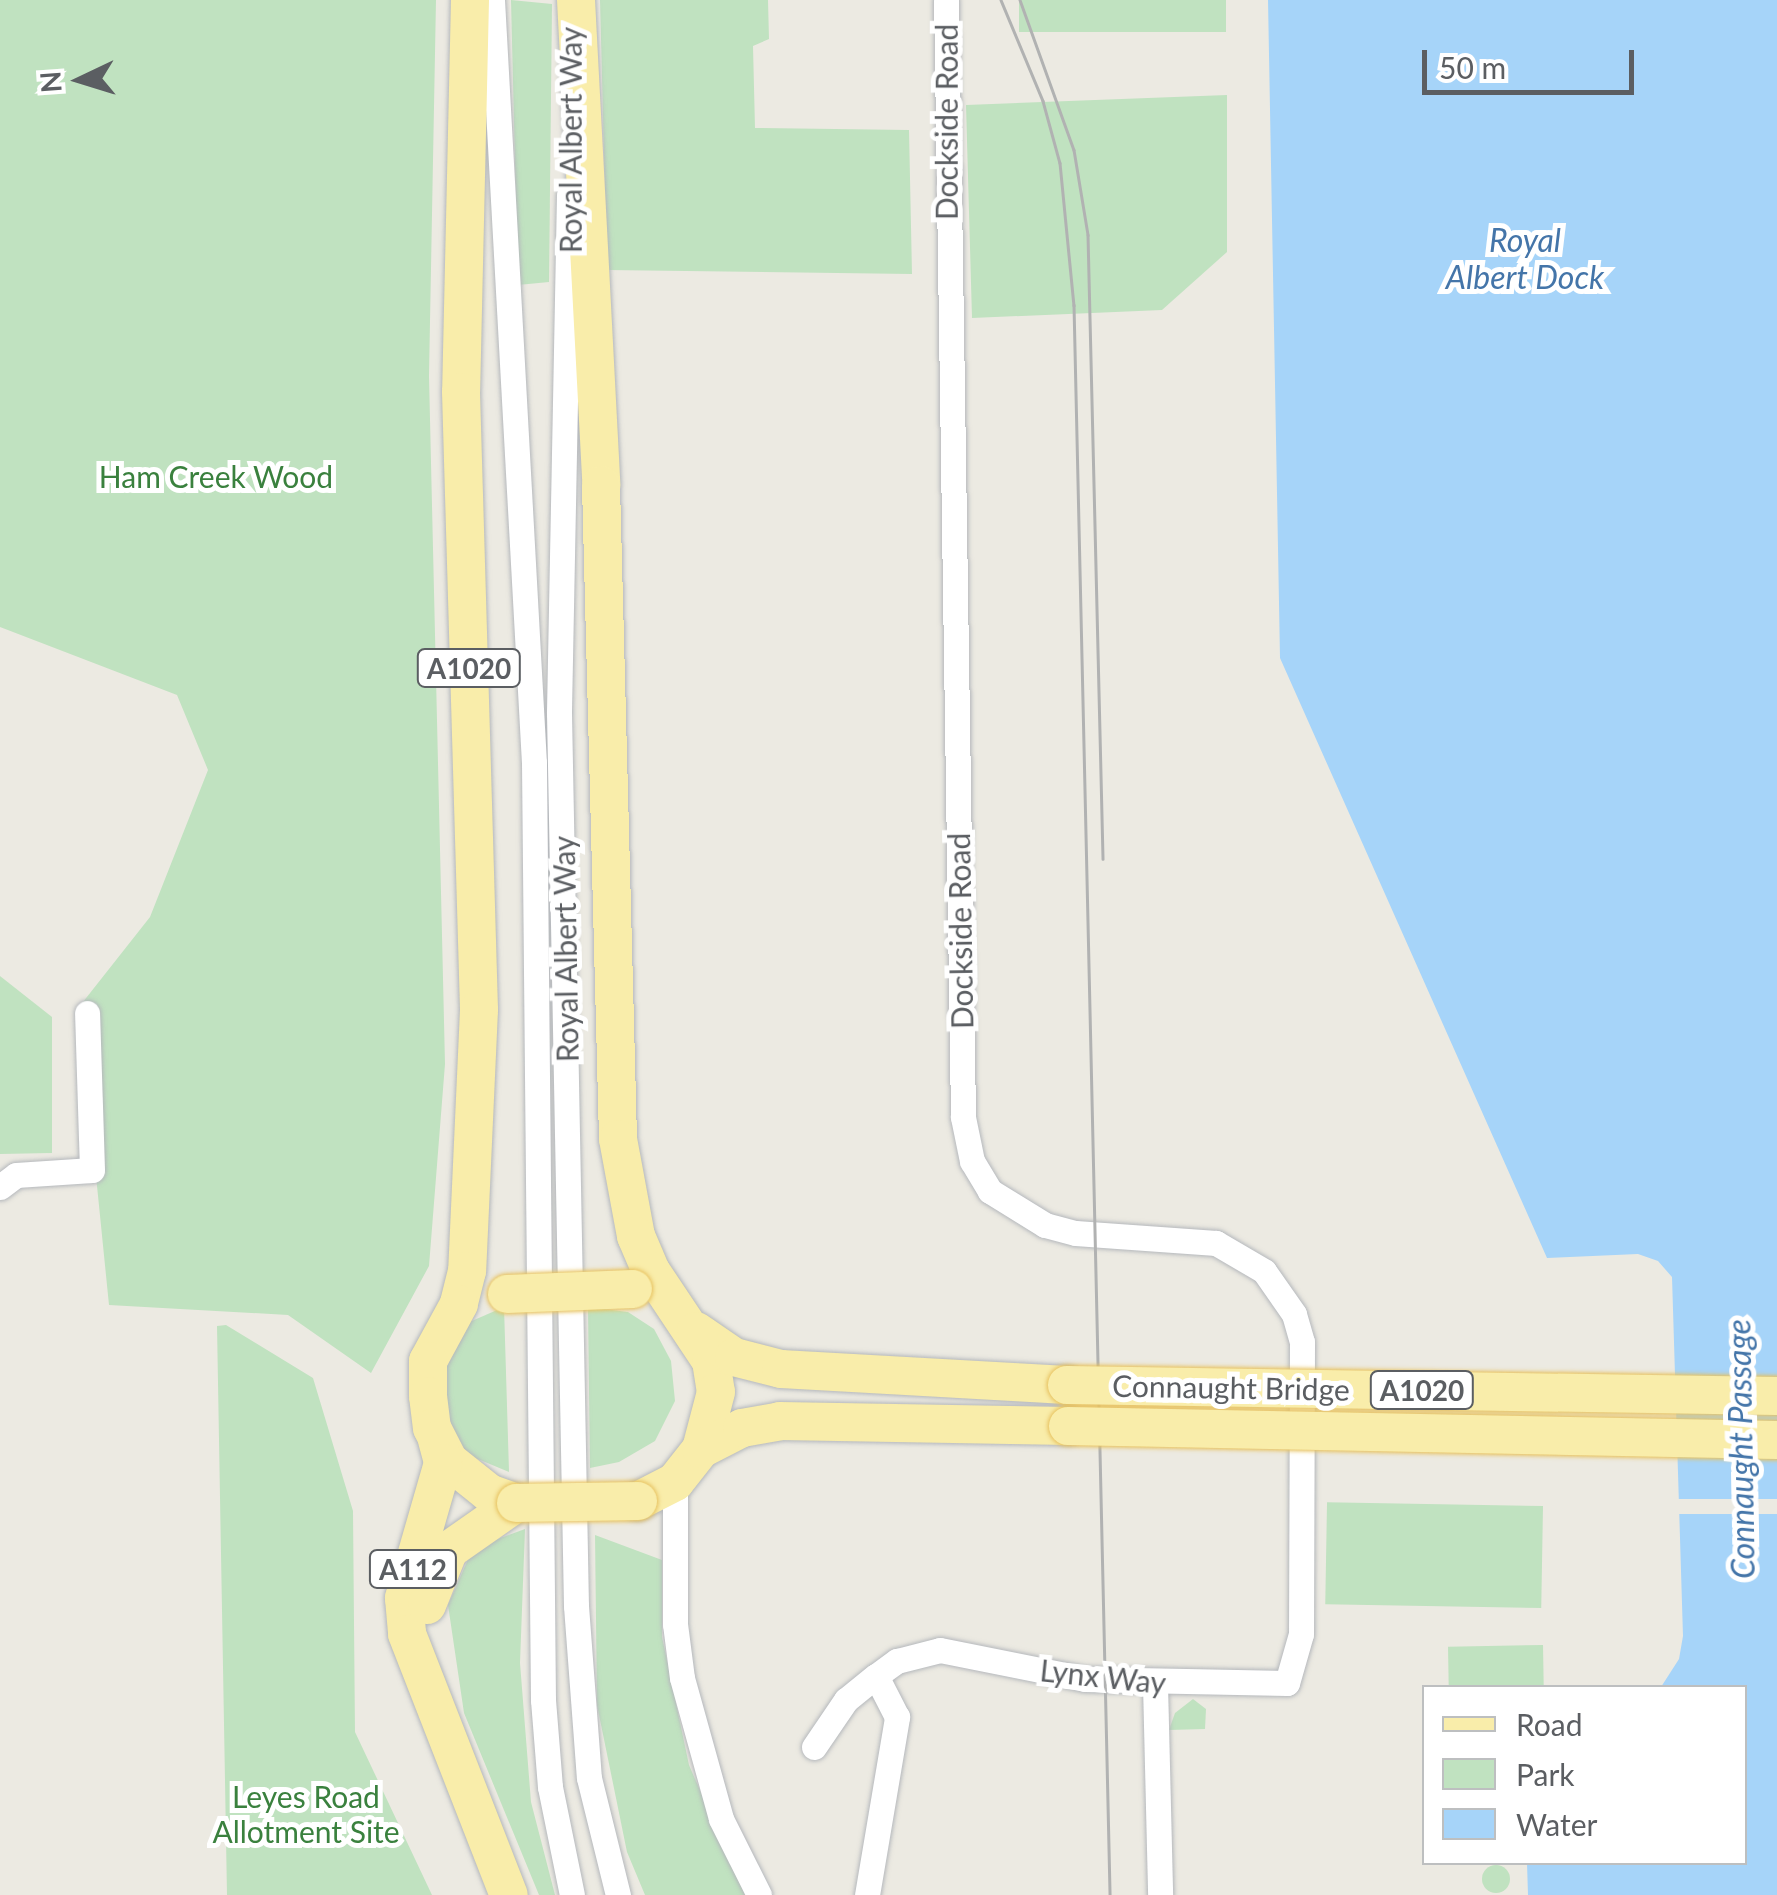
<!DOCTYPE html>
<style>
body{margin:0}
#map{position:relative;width:1777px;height:1895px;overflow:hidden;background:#eceae2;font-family:Lato,sans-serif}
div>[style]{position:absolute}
.green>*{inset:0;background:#c0e2c0;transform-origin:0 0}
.round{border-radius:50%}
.water>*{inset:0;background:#a6d4f9}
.pier>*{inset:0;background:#eceae2;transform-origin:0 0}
.roads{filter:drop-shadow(0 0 2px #b5b8bc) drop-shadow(0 0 2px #b5b8bc)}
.street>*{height:25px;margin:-12.5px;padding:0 12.5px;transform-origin:12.5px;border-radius:12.5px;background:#fff}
.primary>*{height:38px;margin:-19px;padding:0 19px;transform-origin:19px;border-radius:19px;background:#f9edaa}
.tram>*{height:2.5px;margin:-1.25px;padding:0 1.25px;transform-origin:1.25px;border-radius:1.25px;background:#b1b2b2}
.bridges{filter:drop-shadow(0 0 2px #e7c260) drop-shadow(0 0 2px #e7c260)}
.primary-bridge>*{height:38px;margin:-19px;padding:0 19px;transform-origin:19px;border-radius:19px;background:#f9edaa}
span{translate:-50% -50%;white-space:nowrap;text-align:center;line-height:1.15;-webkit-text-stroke:10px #fff;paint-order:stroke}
.shield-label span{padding:2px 8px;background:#fff;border:2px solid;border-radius:8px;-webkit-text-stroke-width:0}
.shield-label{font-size:28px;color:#5b5e62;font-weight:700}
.street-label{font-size:30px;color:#5b5e62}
.park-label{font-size:30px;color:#3a813e}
.water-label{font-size:32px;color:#4475a9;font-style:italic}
.legend{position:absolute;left:1422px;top:1685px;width:325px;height:180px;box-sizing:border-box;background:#fff;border:2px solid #bdbfc0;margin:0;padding:12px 18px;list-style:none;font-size:30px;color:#5b5e62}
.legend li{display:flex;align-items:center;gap:20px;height:50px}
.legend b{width:50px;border:2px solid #bdbfc0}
.north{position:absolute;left:30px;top:30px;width:100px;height:100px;-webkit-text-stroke:8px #fff;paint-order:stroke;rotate:266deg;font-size:28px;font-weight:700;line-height:40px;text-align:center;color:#5b5e62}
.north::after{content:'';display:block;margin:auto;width:35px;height:45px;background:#5b5e62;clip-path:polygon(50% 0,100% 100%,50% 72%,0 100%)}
.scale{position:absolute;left:1422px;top:50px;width:212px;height:45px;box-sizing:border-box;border:5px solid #5b5e62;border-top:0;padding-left:12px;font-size:30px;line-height:35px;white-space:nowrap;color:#5b5e62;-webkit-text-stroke:8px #fff;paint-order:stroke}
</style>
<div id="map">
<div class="green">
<i style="clip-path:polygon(0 0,436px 0,429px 376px,445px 1064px,429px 1266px,371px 1373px,288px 1315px,109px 1305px,79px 1007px,150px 917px,208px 770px,177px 695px,0 627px)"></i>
<i style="clip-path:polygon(511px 0,552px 4px,549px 282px,518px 285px)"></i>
<i style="clip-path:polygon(600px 0,768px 0,769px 39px,753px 46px,755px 128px,909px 130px,912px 274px,607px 270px)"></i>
<i style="left:1019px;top:0;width:207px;height:32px"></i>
<i style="clip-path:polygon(1227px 95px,1227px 252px,1162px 310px,972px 318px,966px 105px)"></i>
<i style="clip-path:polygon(0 976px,52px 1017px,52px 1153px,0 1154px)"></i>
<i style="clip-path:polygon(504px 1307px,509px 1472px,461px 1452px,439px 1413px,440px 1355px,458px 1327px)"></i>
<i style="clip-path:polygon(588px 1307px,628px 1312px,654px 1329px,671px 1361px,675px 1401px,655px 1441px,619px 1462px,590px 1468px)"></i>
<i style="clip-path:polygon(226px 1325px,313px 1378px,353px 1511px,355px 1732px,432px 1895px,227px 1895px,217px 1326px)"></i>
<i style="left:1543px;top:1506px;width:102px;height:216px;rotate:91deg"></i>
<i style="clip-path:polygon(525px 1529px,520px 1663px,531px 1802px,555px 1895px,539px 1895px,464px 1713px,448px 1605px,473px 1548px)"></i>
<i style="clip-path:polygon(595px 1535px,662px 1560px,662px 1637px,689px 1765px,745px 1895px,645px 1895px,627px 1852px,597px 1705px)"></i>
<i style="left:1543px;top:1645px;width:42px;height:95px;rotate:89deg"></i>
<i style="clip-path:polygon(1193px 1699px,1206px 1709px,1205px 1729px,1169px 1730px,1175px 1713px)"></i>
<i class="round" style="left:1482px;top:1865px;width:28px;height:28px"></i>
</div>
<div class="water">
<i style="clip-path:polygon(1268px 0,1777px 0,1777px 1895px,1528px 1895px,1527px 1863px,1744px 1862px,1744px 1688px,1661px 1687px,1679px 1659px,1683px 1636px,1672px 1277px,1658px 1261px,1638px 1254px,1547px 1258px,1280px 658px)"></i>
</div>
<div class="pier">
<i style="left:1777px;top:1499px;width:15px;height:102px;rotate:90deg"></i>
</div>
<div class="roads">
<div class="street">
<i style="left:492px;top:0;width:764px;rotate:86.85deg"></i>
<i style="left:534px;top:763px;width:937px;rotate:89.45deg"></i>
<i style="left:543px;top:1700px;width:87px;rotate:85.4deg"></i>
<i style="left:550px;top:1787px;width:110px;rotate:78.5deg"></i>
<i style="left:569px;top:195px;width:518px;rotate:91.11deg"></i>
<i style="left:559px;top:713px;width:893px;rotate:88.91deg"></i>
<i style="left:576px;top:1606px;width:172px;rotate:85.7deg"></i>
<i style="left:589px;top:1778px;width:121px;rotate:76.1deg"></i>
<i style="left:0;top:1187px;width:20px;rotate:-37deg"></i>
<i style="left:16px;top:1175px;width:76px;rotate:-3.8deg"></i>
<i style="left:92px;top:1170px;width:157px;rotate:-91.8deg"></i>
<i style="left:675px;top:1482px;width:142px;rotate:90deg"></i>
<i style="left:675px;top:1624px;width:54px;rotate:82.6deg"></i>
<i style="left:682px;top:1678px;width:146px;rotate:74.5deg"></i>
<i style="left:721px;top:1819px;width:85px;rotate:63.4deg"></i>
<i style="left:1155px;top:1684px;width:211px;rotate:88.6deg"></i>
<i style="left:814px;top:1747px;width:57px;rotate:-55.8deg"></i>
<i style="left:846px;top:1700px;width:38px;rotate:-39deg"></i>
<i style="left:876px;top:1676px;width:26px;rotate:-36deg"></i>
<i style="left:897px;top:1661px;width:44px;rotate:-14.3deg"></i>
<i style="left:940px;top:1650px;width:148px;rotate:11.3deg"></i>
<i style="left:1085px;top:1679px;width:202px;rotate:1.1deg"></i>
<i style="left:1287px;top:1683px;width:51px;rotate:-74.1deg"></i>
<i style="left:1301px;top:1634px;width:292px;rotate:-89.8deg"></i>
<i style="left:1302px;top:1342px;width:29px;rotate:-106deg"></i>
<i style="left:1294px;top:1314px;width:52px;rotate:-124.9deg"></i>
<i style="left:1264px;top:1271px;width:56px;rotate:-149.7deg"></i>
<i style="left:1216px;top:1243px;width:141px;rotate:-175.9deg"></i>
<i style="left:1075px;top:1233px;width:31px;rotate:-165deg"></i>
<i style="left:1045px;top:1225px;width:65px;rotate:-148.3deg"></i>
<i style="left:990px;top:1191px;width:35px;rotate:-121deg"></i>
<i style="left:972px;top:1161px;width:45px;rotate:-101.6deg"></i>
<i style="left:963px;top:1117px;width:1117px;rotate:-90.87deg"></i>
<i style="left:867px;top:1895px;width:181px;rotate:-80.4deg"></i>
<i style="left:897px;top:1717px;width:46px;rotate:-117.1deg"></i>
</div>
<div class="primary">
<i style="left:470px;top:0;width:392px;rotate:91.3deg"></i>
<i style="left:461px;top:392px;width:618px;rotate:88.33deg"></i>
<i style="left:479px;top:1010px;width:261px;rotate:92.6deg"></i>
<i style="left:467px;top:1271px;width:34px;rotate:104deg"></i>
<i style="left:459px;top:1304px;width:65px;rotate:118.5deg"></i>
<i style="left:428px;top:1361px;width:35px;rotate:90deg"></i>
<i style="left:428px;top:1396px;width:32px;rotate:83deg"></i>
<i style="left:432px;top:1428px;width:37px;rotate:63deg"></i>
<i style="left:449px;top:1461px;width:51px;rotate:38.7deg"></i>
<i style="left:489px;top:1493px;width:29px;rotate:20deg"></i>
<i style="left:576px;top:0;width:486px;rotate:87deg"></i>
<i style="left:601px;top:485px;width:654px;rotate:88.51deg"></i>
<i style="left:618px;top:1139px;width:99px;rotate:79.5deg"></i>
<i style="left:636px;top:1236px;width:38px;rotate:67deg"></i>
<i style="left:651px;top:1271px;width:108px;rotate:56.3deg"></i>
<i style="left:711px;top:1361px;width:31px;rotate:81deg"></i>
<i style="left:716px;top:1392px;width:59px;rotate:104.7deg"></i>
<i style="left:701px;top:1449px;width:42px;rotate:128.2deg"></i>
<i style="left:675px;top:1482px;width:42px;rotate:152.8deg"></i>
<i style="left:696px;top:1331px;width:46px;rotate:34.4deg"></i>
<i style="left:734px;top:1357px;width:49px;rotate:14.3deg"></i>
<i style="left:781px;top:1369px;width:286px;rotate:3.2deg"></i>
<i style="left:437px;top:1440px;width:24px;rotate:75deg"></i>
<i style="left:443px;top:1463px;width:141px;rotate:106.1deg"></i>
<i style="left:404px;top:1598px;width:36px;rotate:85deg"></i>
<i style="left:407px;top:1634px;width:280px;rotate:68.7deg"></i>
<i style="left:701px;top:1449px;width:46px;rotate:-27.1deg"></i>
<i style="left:742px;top:1428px;width:39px;rotate:-10deg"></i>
<i style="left:780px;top:1421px;width:288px;rotate:1deg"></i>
<i style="left:427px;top:1605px;width:59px;rotate:-68.2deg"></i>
<i style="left:449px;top:1550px;width:82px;rotate:-35deg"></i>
</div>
</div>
<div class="tram">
<i style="left:1001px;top:0;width:109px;rotate:67.4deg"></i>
<i style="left:1043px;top:101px;width:64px;rotate:74.7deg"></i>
<i style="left:1060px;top:163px;width:143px;rotate:84.4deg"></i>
<i style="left:1074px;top:305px;width:1590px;rotate:88.7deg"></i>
<i style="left:1020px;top:0;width:159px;rotate:70.2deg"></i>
<i style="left:1074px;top:150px;width:86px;rotate:80.6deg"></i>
<i style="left:1088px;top:235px;width:624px;rotate:88.62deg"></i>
</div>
<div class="bridges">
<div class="primary-bridge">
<i style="left:507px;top:1294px;width:126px;rotate:-2.3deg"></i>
<i style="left:1067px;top:1385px;width:710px;rotate:0.89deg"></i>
<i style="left:1068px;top:1426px;width:709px;rotate:1.13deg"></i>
<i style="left:516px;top:1503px;width:122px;rotate:-0.9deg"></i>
</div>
</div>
<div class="shield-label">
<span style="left:469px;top:668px">A1020</span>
<span style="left:1422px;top:1390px">A1020</span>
<span style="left:413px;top:1569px">A112</span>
</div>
<div class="street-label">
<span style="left:946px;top:122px;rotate:-90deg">Dockside Road</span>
<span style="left:570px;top:140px;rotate:-90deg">Royal Albert Way</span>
<span style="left:960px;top:931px;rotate:-91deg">Dockside Road</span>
<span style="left:565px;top:949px;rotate:-91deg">Royal Albert Way</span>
<span style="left:1231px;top:1387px;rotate:1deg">Connaught Bridge</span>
<span style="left:1103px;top:1676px;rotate:6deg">Lynx Way</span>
</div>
<div class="park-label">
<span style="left:216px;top:476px">Ham Creek Wood</span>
<span style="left:306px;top:1813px">Leyes Road<br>Allotment Site</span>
</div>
<div class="water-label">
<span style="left:1525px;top:259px">Royal<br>Albert Dock</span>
<span style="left:1741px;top:1449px;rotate:-91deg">Connaught Passage</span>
</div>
<ul class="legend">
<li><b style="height:12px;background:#f9edaa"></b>Road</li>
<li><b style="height:28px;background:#c0e2c0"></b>Park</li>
<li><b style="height:28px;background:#a6d4f9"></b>Water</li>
</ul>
<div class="north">N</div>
<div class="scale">50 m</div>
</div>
